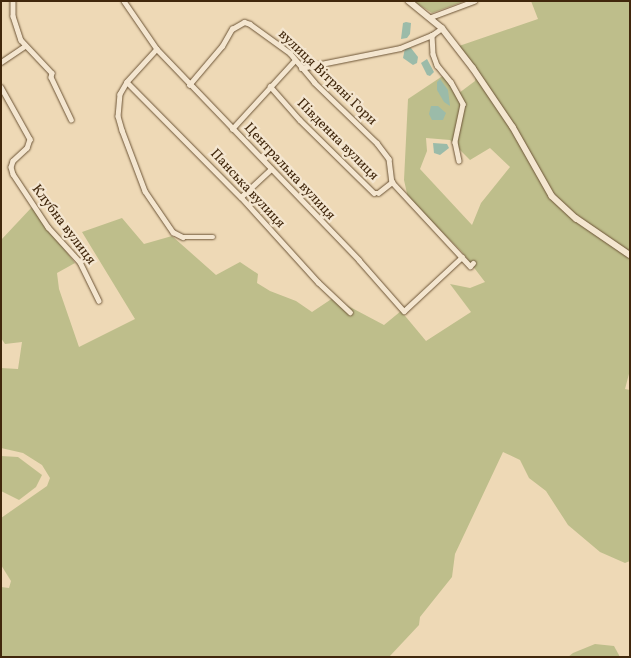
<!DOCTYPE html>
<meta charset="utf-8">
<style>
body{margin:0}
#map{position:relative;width:631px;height:658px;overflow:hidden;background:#eed9b6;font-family:Vollkorn,serif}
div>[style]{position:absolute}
.green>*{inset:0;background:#bebe8b}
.water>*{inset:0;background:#9bbba9}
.roads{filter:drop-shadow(0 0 1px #6c5436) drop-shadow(0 0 1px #6c5436)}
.street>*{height:4.5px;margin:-2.25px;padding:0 2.25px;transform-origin:2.25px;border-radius:2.25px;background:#f4e6d0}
.secondary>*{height:5.5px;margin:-2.75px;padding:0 2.75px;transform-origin:2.75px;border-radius:2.75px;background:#f4e6d0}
span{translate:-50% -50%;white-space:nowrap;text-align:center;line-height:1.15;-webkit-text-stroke:4.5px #f4e6d0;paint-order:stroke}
.street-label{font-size:14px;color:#41270c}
.frame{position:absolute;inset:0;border:2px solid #41270c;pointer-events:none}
</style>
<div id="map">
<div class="green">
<i style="clip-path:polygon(413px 1px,465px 1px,432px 13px)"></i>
<i style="clip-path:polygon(evenodd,531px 1px,630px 1px,630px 370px,625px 389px,630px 390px,630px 561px,625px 563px,600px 552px,568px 525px,546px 491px,529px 478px,520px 460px,503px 452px,455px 554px,452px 577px,420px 617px,419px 625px,389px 657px,1px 657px,1px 587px,9px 588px,11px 581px,1px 565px,1px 518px,47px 486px,50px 478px,42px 465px,23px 453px,1px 448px,1px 368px,18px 369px,22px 342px,5px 344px,1px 338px,1px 240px,32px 207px,75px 263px,57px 273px,59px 289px,79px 347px,135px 319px,82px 232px,122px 218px,144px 244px,172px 236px,216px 275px,240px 262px,258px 274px,257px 283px,270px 291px,296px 301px,312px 312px,333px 298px,384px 325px,401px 311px,426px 341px,471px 312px,450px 284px,470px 288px,485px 282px,462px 252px,408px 198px,404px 180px,408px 99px,444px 75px,459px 93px,475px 81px,476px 74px,459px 46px,538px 19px,531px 1px,426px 138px,450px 140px,470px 160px,490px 148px,510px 167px,481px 203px,472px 225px,420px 169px,427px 151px,426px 138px)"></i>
<i style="clip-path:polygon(1px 456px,18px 457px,42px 475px,36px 487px,19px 500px,1px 491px)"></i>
<i style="clip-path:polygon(595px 644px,614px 646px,620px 657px,568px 657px,573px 653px)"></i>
</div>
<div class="water">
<i style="clip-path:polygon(406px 22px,411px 23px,410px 34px,407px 38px,401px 39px,403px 23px)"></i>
<i style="clip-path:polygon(405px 48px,411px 48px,418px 57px,417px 63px,413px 65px,403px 58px)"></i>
<i style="clip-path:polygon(427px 59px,434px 72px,430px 76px,427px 75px,421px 63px)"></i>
<i style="clip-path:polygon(440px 79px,448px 90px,450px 106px,444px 102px,437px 90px,437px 82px)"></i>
<i style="clip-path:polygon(431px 106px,438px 106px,446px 113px,443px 120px,432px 120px,429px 114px)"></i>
<i style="clip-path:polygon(433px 143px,447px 144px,449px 148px,440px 155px,434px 153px)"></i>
</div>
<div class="roads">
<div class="street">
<i style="left:13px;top:1px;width:15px;rotate:90deg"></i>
<i style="left:13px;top:16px;width:25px;rotate:72deg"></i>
<i style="left:21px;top:40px;width:45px;rotate:46.8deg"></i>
<i style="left:52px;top:73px;width:4px;rotate:104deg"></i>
<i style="left:51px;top:77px;width:47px;rotate:64.5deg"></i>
<i style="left:124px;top:1px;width:58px;rotate:55.5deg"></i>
<i style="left:157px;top:49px;width:45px;rotate:132.3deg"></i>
<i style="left:127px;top:82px;width:14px;rotate:120deg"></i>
<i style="left:120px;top:94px;width:22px;rotate:95deg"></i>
<i style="left:118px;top:116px;width:15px;rotate:74deg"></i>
<i style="left:122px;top:130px;width:65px;rotate:69.3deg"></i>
<i style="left:145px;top:191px;width:50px;rotate:55.7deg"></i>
<i style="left:173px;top:232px;width:11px;rotate:27deg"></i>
<i style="left:183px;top:237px;width:30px"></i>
<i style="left:431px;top:17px;width:46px;rotate:-20.4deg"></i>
<i style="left:432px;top:35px;width:19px;rotate:87deg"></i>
<i style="left:433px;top:54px;width:12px;rotate:70deg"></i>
<i style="left:437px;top:65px;width:22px;rotate:51deg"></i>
<i style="left:451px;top:82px;width:25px;rotate:61deg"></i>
<i style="left:463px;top:104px;width:39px;rotate:102deg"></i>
<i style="left:455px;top:142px;width:19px;rotate:78deg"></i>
<i style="left:157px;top:49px;width:292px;rotate:46.2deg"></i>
<i style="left:359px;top:260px;width:68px;rotate:48.6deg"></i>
<i style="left:404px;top:311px;width:79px;rotate:-43deg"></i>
<i style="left:1px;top:62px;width:29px;rotate:-34deg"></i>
<i style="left:301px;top:68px;width:101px;rotate:-11.4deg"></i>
<i style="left:400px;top:48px;width:35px;rotate:-22deg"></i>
<i style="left:432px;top:35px;width:12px;rotate:-35deg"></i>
<i style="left:127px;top:82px;width:162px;rotate:45.3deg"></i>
<i style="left:241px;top:197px;width:115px;rotate:47.8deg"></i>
<i style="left:318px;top:282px;width:44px;rotate:43.2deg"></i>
<i style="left:189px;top:85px;width:51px;rotate:-49.8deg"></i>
<i style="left:222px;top:46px;width:20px;rotate:-60deg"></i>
<i style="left:232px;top:29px;width:14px;rotate:-30deg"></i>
<i style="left:244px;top:22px;width:6px;rotate:18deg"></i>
<i style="left:250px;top:24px;width:49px;rotate:35.9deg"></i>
<i style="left:290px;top:53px;width:38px;rotate:50deg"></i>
<i style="left:314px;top:82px;width:88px;rotate:44.1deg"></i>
<i style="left:377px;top:143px;width:20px;rotate:53deg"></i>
<i style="left:389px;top:159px;width:23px;rotate:83deg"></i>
<i style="left:270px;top:86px;width:45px;rotate:48.6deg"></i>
<i style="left:300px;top:120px;width:104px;rotate:44.6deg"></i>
<i style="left:374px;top:193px;width:4px"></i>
<i style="left:378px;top:193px;width:18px;rotate:-38deg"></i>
<i style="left:1px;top:87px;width:60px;rotate:60.9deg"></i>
<i style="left:30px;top:139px;width:9px;rotate:108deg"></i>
<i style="left:27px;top:148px;width:19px;rotate:137deg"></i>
<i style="left:13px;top:161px;width:6px;rotate:108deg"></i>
<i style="left:11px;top:167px;width:7px;rotate:74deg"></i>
<i style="left:13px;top:174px;width:64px;rotate:56.6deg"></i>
<i style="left:48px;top:227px;width:47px;rotate:47.6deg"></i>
<i style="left:80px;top:262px;width:43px;rotate:64deg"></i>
<i style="left:232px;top:129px;width:92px;rotate:-47.6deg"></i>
<i style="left:392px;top:182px;width:115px;rotate:47.1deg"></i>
<i style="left:470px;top:266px;width:4px;rotate:-45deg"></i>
<i style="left:241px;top:197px;width:41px;rotate:-43deg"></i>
</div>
<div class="secondary">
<i style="left:409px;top:1px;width:43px;rotate:39.3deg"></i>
<i style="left:442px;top:28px;width:51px;rotate:52.2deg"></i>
<i style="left:473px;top:68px;width:71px;rotate:55.9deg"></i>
<i style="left:513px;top:127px;width:79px;rotate:60.5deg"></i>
<i style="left:552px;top:196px;width:33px;rotate:43deg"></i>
<i style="left:576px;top:218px;width:65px;rotate:34.4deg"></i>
</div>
</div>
<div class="street-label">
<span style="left:327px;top:78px;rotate:44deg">вулиця Вітряні Гори</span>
<span style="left:337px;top:140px;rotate:45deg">Південна вулиця</span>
<span style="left:289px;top:172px;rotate:47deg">Центральна вулиця</span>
<span style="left:247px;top:189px;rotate:47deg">Панська вулиця</span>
<span style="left:63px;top:225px;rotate:53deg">Клубна вулиця</span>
</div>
<div class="frame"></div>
</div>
